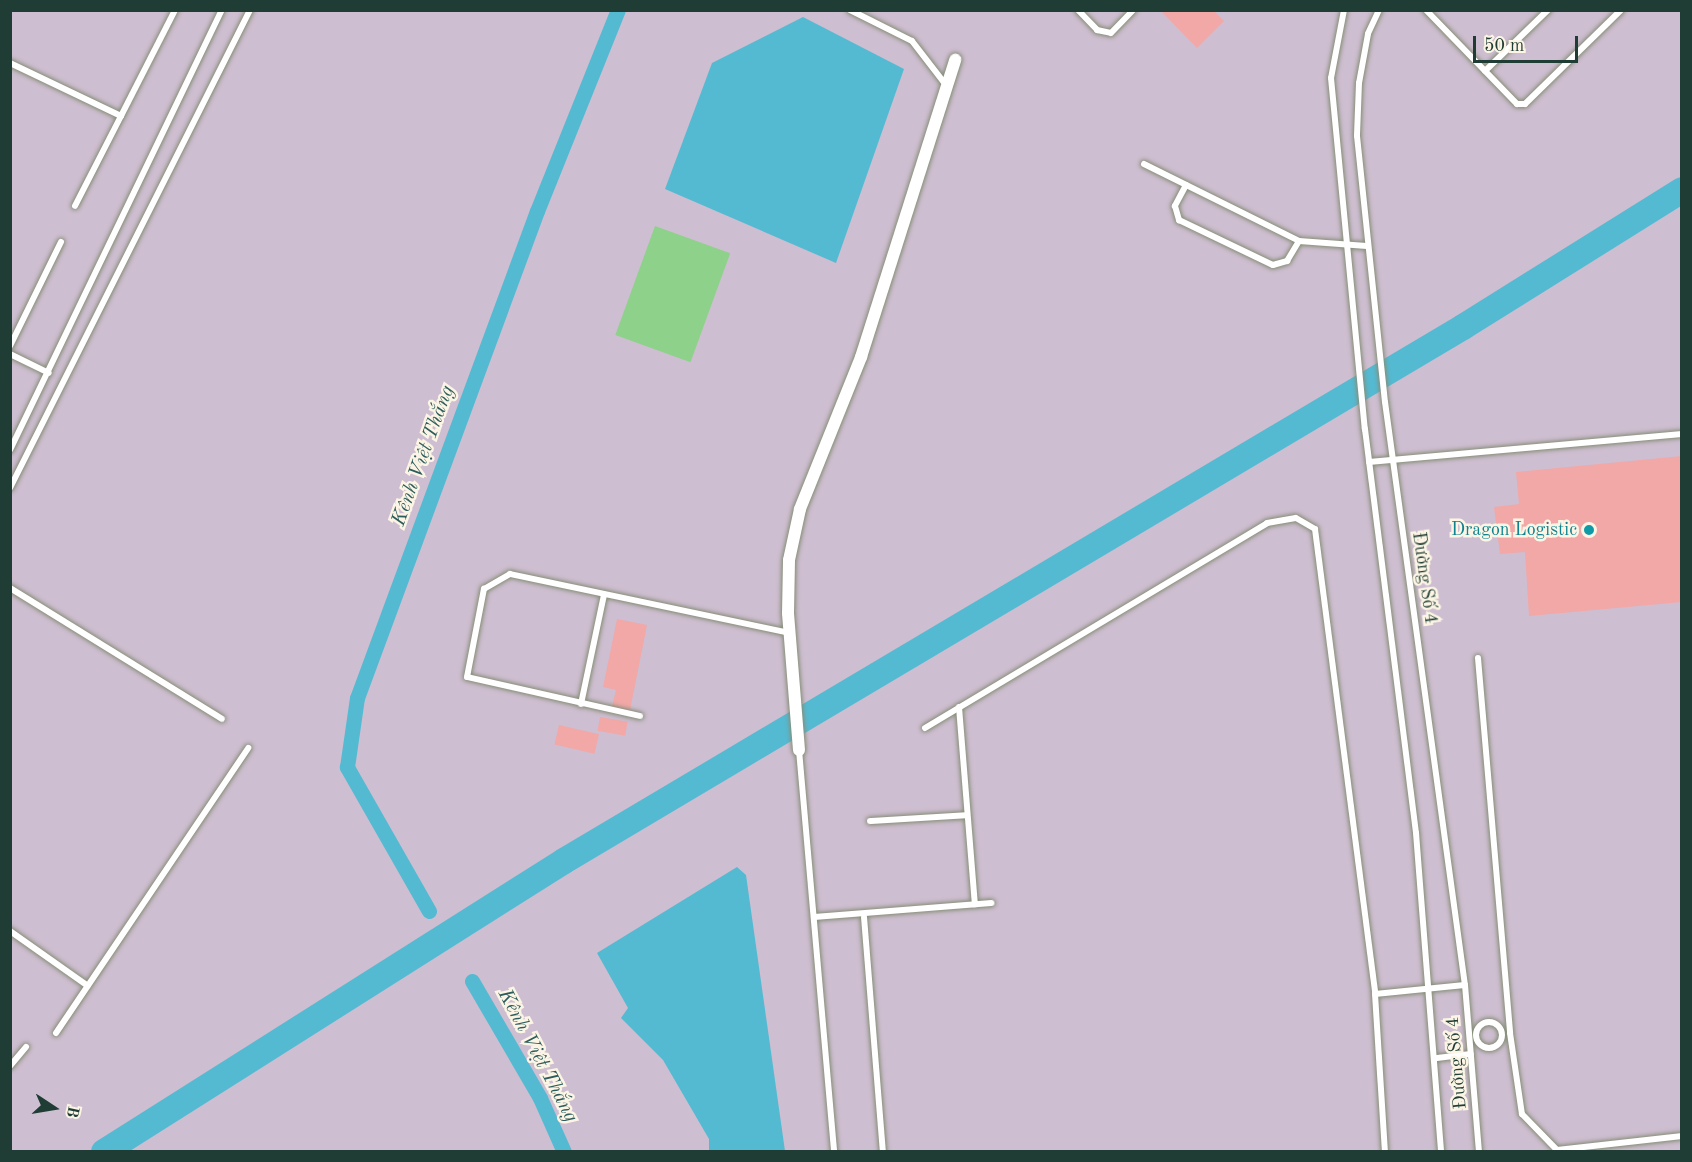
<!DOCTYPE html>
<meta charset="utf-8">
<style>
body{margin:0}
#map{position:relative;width:1692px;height:1162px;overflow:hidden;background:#ecdebb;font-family:"Old Standard TT",serif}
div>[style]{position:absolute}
.industrial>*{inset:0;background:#cebed1;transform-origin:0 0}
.green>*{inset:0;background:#8ed18a;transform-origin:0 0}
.water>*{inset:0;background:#54bad2}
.canal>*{height:15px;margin:-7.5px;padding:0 7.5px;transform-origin:7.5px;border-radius:7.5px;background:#54bad2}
.river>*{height:26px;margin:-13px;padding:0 13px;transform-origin:13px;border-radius:13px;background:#54bad2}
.building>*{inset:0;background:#f1a8a7;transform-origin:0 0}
.roads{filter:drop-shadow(0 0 2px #868e78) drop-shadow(0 0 2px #868e78)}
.service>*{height:6px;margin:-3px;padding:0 3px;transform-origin:3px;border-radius:3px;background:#fff}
.service>.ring{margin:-3px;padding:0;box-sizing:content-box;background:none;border:6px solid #fff;border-radius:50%}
.minor>*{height:12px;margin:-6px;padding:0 6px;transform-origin:6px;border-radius:6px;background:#fff}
.dots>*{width:16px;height:16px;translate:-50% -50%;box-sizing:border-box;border:3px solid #fcf5e5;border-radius:50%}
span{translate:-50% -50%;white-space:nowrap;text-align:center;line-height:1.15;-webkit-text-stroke:5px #fcf5e5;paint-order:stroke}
.culture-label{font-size:18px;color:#0d838f}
.right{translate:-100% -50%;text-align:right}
.street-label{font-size:18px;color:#1f3d34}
.water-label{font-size:20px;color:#2c5c5c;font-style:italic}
.frame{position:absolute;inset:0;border:12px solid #1f3d34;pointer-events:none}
.north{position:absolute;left:24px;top:1078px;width:60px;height:60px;-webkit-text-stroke:4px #fcf5e5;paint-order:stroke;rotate:102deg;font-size:16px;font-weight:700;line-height:24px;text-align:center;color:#1f3d34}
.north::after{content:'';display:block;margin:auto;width:21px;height:27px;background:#1f3d34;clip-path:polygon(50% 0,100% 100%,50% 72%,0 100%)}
.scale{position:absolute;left:1473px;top:36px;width:105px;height:27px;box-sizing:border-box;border:3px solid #1f3d34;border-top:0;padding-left:8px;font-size:18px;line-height:21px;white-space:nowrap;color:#1f3d34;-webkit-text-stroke:4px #fcf5e5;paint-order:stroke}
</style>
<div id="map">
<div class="industrial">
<i style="left:11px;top:11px;width:1670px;height:1140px"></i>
</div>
<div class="green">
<i style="left:655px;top:226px;width:80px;height:116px;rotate:20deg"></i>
</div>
<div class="water">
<i style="clip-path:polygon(803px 17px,904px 69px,836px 263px,665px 189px,712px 63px)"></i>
<i style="clip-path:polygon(737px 867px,746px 875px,785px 1151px,709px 1151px,709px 1139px,663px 1060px,621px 1018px,628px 1008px,597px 953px)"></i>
</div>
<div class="canal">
<i style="left:429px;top:911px;width:166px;rotate:-119.7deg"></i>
<i style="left:347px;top:767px;width:70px;rotate:-81.8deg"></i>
<i style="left:357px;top:698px;width:519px;rotate:-69.72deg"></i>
<i style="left:537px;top:211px;width:217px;rotate:-68.1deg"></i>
<i style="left:472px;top:981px;width:135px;rotate:59.8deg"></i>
<i style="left:540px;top:1098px;width:59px;rotate:66deg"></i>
</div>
<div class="river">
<i style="left:104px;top:1152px;width:544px;rotate:-32.32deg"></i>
<i style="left:564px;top:861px;width:1046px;rotate:-30.71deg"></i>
<i style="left:1463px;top:327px;width:258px;rotate:-32deg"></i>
</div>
<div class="building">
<i style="clip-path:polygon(1160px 10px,1213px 10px,1224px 21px,1197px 48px)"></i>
<i style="clip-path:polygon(1682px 456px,1682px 602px,1529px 616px,1525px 552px,1500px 554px,1494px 507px,1519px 504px,1516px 472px)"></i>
<i style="clip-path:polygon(617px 619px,647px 625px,630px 710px,612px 706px,616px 690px,603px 687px)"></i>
<i style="left:600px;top:717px;width:28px;height:14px;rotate:10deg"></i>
<i style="left:559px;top:725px;width:41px;height:20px;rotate:13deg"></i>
</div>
<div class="roads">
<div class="service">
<i style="left:850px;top:10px;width:69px;rotate:26.6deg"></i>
<i style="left:912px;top:41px;width:56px;rotate:52.3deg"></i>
<i style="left:1078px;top:10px;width:28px;rotate:46deg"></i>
<i style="left:1097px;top:30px;width:14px;rotate:12deg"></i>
<i style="left:1111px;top:33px;width:32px;rotate:-46deg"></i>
<i style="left:1344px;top:10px;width:69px;rotate:100.8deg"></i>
<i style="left:1331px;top:78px;width:353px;rotate:84.5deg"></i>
<i style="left:1365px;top:429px;width:407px;rotate:82.8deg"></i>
<i style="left:1416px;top:833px;width:320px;rotate:85.5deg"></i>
<i style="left:1379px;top:10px;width:26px;rotate:115deg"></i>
<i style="left:1368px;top:34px;width:50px;rotate:100.4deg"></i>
<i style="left:1359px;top:83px;width:53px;rotate:92.2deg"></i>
<i style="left:1357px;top:136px;width:267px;rotate:84deg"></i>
<i style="left:1385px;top:402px;width:588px;rotate:82.19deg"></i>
<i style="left:1465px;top:985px;width:168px;rotate:85.2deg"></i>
<i style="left:1426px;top:10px;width:131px;rotate:45.9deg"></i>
<i style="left:1517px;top:104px;width:8px"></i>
<i style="left:1525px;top:104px;width:134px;rotate:-44.4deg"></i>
<i style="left:10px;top:63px;width:123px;rotate:25.5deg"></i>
<i style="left:121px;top:116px;width:101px;rotate:117.1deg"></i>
<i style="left:1485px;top:71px;width:88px;rotate:-44.1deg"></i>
<i style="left:121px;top:116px;width:119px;rotate:-63deg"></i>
<i style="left:1144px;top:164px;width:173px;rotate:26.4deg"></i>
<i style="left:1299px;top:241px;width:68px;rotate:4.2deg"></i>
<i style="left:1186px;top:185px;width:24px;rotate:118deg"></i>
<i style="left:1175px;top:206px;width:15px;rotate:74deg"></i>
<i style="left:1179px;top:220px;width:104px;rotate:25.6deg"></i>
<i style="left:1273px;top:265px;width:15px;rotate:-16deg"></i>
<i style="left:1287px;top:261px;width:23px;rotate:-59deg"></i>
<i style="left:10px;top:346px;width:116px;rotate:-63.9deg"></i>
<i style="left:10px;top:354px;width:43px;rotate:26deg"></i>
<i style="left:10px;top:450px;width:488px;rotate:-64.3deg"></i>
<i style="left:1369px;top:462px;width:314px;rotate:-5.1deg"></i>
<i style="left:10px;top:488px;width:535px;rotate:-63.34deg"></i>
<i style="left:10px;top:588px;width:249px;rotate:31.7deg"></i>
<i style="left:1478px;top:658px;width:376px;rotate:85.1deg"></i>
<i style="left:1510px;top:1033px;width:82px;rotate:81.6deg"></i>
<i style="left:1522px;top:1114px;width:50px;rotate:45.8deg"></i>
<i style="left:1557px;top:1150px;width:126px;rotate:-6.4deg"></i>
<i style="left:581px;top:704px;width:111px;rotate:-78.1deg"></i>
<i style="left:959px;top:707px;width:198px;rotate:85.4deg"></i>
<i style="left:640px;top:716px;width:177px;rotate:-167.3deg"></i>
<i style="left:467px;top:677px;width:90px;rotate:-79.1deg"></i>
<i style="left:484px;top:589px;width:30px;rotate:-30deg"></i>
<i style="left:510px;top:574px;width:286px;rotate:11.9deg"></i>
<i style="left:925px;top:728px;width:399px;rotate:-30.9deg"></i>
<i style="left:1267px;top:523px;width:29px;rotate:-10deg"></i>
<i style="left:1296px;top:518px;width:22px;rotate:30deg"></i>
<i style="left:1315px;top:529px;width:469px;rotate:82.6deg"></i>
<i style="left:1375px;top:994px;width:158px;rotate:86.4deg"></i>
<i style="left:799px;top:750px;width:404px;rotate:85deg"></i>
<i style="left:870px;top:821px;width:97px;rotate:-3.5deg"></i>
<i style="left:814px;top:917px;width:178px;rotate:-4.5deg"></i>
<i style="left:864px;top:917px;width:236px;rotate:85.4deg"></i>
<i style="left:10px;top:931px;width:95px;rotate:35.2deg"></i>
<i style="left:1375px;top:994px;width:90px;rotate:-5.7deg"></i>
<i class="ring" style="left:1476px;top:1022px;width:20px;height:20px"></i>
<i style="left:56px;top:1033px;width:344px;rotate:-56deg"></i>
<i style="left:1437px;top:1058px;width:34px;rotate:-7deg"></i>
<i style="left:10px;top:1066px;width:25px;rotate:-50deg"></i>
</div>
<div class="minor">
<i style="left:799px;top:750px;width:137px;rotate:-94.6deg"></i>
<i style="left:788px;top:613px;width:53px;rotate:-88.9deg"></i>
<i style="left:789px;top:560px;width:52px;rotate:-77.8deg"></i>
<i style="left:800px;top:509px;width:164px;rotate:-68.1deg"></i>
<i style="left:861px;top:357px;width:312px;rotate:-72.4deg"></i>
</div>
</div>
<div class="dots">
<i style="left:1589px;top:530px;background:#0f9aa8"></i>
</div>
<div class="culture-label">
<span class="right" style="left:1577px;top:530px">Dragon Logistic</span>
</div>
<div class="street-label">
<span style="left:1424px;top:578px;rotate:82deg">Đường Số 4</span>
<span style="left:1457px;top:1063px;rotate:-95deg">Đường Số 4</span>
</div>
<div class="water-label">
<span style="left:424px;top:456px;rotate:-70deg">Kênh Việt Thắng</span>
<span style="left:537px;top:1056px;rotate:62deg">Kênh Việt Thắng</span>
</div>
<div class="frame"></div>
<div class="north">B</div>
<div class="scale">50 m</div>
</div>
